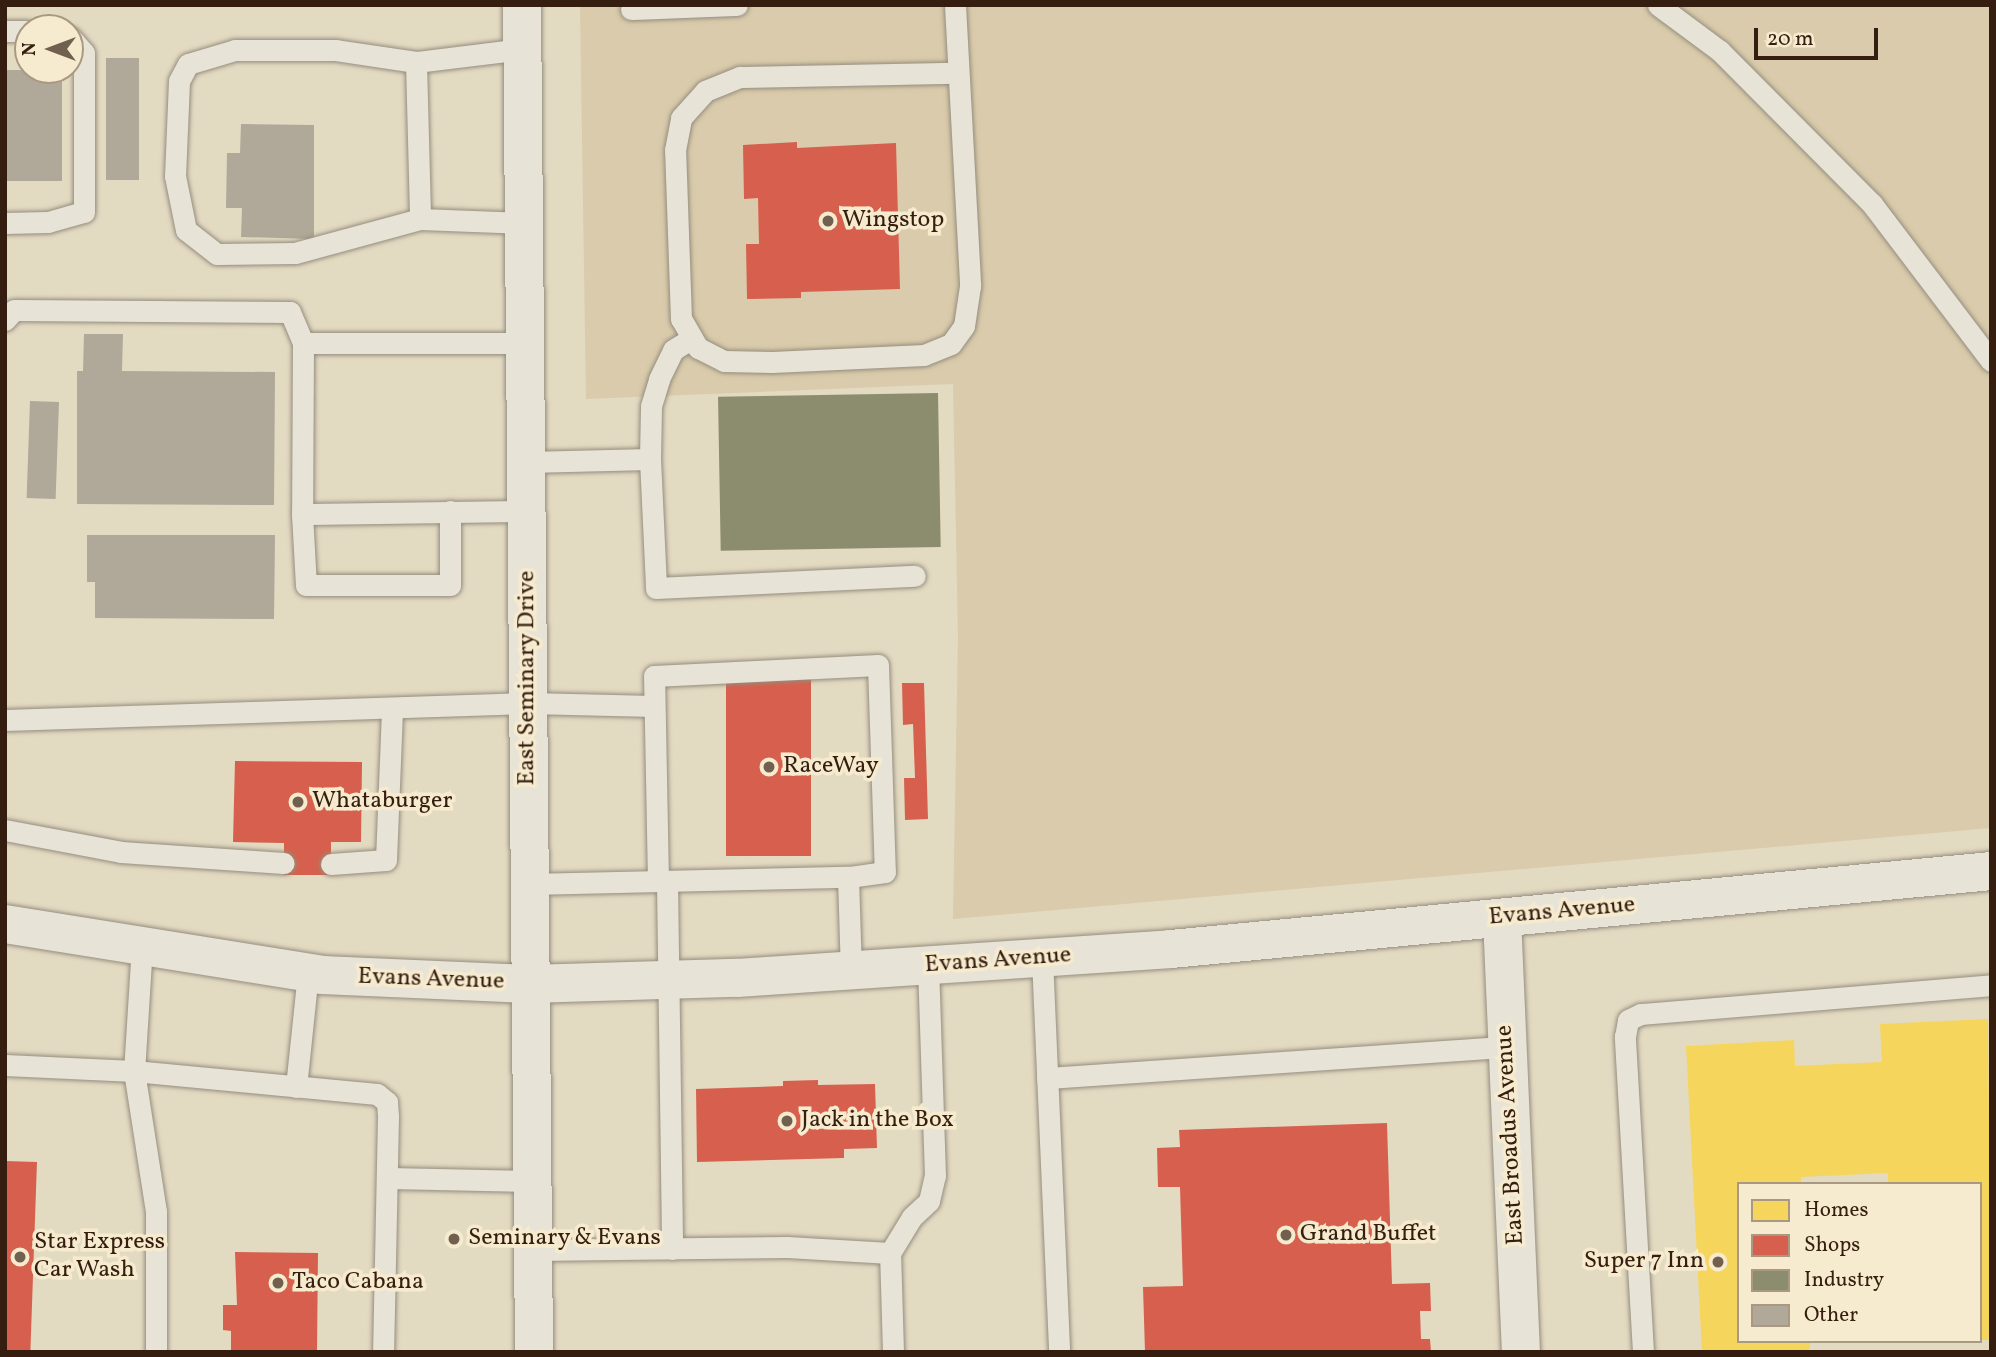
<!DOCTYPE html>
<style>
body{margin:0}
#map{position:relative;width:1996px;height:1357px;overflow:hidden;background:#e3dac2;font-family:Vollkorn,serif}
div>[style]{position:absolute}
.green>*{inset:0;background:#d9cbab}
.homes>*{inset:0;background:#f6d55c}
.shops>*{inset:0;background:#d6604d;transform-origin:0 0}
.industry>*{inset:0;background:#8c8c6e;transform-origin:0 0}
.building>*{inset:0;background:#b0a898;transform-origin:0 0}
.roads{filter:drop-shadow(0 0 2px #958d7e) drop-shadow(0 0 2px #958d7e)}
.service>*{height:21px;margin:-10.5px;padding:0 10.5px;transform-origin:10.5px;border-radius:10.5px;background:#e8e3d7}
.minor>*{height:38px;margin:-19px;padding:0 19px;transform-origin:19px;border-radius:19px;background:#e8e3d7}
.secondary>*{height:38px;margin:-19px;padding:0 19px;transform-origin:19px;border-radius:19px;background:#e8e3d7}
.dots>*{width:19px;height:19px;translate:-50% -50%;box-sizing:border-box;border:4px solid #f6ebce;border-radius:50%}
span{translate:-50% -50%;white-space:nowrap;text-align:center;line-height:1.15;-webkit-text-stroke:7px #f6ebce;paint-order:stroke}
.poi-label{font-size:24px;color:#351e10}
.left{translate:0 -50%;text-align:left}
.right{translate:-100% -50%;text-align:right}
.street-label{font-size:24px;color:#351e10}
.frame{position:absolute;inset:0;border:7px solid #351e10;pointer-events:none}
.legend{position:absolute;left:1737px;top:1182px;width:245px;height:161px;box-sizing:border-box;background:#f6ebce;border:2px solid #a99982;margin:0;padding:9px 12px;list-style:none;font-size:21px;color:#351e10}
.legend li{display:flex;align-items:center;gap:14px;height:35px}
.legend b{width:35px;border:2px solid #a99982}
.north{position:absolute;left:14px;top:14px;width:70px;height:70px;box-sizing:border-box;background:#f6ebce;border:2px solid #a99982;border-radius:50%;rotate:270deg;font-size:19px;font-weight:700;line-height:28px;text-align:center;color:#351e10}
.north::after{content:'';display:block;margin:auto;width:24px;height:32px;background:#72604e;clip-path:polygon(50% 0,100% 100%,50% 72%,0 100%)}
.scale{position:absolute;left:1754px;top:28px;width:124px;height:32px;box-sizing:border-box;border:4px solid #351e10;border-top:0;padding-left:9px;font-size:21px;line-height:24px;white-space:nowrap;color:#351e10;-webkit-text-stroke:5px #f6ebce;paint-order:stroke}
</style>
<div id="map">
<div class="green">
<i style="clip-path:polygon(580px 5px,1991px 5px,1991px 828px,953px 919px,958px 636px,953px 384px,586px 399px)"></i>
</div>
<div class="homes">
<i style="clip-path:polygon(1988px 1019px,1991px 1340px,1980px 1340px,1980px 1184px,1888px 1184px,1888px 1173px,1801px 1177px,1801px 1184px,1739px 1184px,1739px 1341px,1810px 1341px,1810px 1352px,1702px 1352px,1686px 1046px,1794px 1040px,1795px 1066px,1882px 1062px,1880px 1024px)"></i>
</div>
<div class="shops">
<i style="clip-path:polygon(797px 142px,797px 148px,896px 143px,900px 289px,801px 292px,801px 298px,747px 299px,746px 244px,759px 244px,758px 198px,744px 199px,743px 145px)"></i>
<i style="left:726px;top:678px;width:85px;height:178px"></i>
<i style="clip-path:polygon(902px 683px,924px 683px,928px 819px,905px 820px,904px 778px,915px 778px,913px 724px,903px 725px)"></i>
<i style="clip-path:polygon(235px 761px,362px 762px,361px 842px,331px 842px,331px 875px,284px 875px,284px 843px,233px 842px)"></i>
<i style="clip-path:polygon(818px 1080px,818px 1085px,875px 1084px,877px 1148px,844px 1149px,844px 1158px,697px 1162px,696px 1089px,783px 1086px,783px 1081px)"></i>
<i style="clip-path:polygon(1387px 1123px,1392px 1284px,1430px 1283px,1431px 1311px,1420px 1311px,1421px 1339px,1430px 1339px,1431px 1352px,1145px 1352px,1143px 1287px,1183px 1286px,1180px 1187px,1158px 1187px,1157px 1148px,1180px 1147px,1179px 1130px)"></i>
<i style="left:5px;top:1161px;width:32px;height:191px;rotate:2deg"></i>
<i style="clip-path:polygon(235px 1252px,318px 1253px,317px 1352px,231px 1352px,231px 1331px,223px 1330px,223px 1305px,237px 1305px)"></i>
</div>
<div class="industry">
<i style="left:938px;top:393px;width:154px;height:220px;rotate:89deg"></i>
</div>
<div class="building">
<i style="left:106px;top:58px;width:33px;height:122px"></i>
<i style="left:5px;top:70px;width:57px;height:111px"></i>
<i style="clip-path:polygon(241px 124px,314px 125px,314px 239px,241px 237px,242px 208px,226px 208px,227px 153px,240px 153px)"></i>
<i style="clip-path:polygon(84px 334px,123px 334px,122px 371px,275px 372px,274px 505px,77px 504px,77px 371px,83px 371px)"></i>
<i style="left:30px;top:401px;width:29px;height:97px;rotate:2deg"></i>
<i style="clip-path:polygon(87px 535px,275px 535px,274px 619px,95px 618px,95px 582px,87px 582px)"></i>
</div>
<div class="roads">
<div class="service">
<i style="left:955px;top:5px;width:281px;rotate:86.9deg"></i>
<i style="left:970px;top:286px;width:40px;rotate:98.5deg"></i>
<i style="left:964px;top:326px;width:22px;rotate:126deg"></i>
<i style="left:951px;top:344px;width:29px;rotate:158deg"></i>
<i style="left:924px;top:355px;width:152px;rotate:177.4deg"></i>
<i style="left:772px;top:362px;width:48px;rotate:-178.8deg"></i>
<i style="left:724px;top:361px;width:29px;rotate:-153deg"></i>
<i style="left:698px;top:348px;width:34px;rotate:-120deg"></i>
<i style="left:681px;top:319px;width:169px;rotate:-92deg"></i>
<i style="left:675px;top:150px;width:33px;rotate:-79deg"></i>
<i style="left:681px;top:118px;width:36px;rotate:-48deg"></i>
<i style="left:705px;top:91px;width:38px;rotate:-22deg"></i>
<i style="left:740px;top:77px;width:218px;rotate:-1.1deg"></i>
<i style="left:1658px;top:5px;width:77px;rotate:36.6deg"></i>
<i style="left:1720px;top:51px;width:216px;rotate:45.2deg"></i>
<i style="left:1872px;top:204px;width:197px;rotate:52.8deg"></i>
<i style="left:631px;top:9px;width:106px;rotate:-2.2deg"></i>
<i style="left:5px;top:31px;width:23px"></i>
<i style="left:522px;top:49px;width:107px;rotate:173deg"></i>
<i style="left:416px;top:62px;width:157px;rotate:88.5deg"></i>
<i style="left:420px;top:219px;width:105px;rotate:2.2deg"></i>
<i style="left:416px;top:62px;width:81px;rotate:-171.5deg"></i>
<i style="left:336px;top:50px;width:101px;rotate:180deg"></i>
<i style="left:235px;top:50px;width:49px;rotate:163.4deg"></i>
<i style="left:188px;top:64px;width:19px;rotate:118deg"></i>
<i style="left:179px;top:81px;width:95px;rotate:92.4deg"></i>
<i style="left:175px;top:176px;width:55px;rotate:78.5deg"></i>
<i style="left:186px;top:230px;width:39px;rotate:38deg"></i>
<i style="left:217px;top:254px;width:78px;rotate:-0.7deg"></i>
<i style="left:295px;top:253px;width:130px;rotate:-15.2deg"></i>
<i style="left:5px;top:223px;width:43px;rotate:-1.3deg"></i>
<i style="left:48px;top:222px;width:37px;rotate:-16deg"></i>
<i style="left:84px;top:212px;width:159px;rotate:-90deg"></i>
<i style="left:84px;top:53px;width:21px;rotate:-131deg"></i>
<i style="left:5px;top:320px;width:13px;rotate:-48deg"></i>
<i style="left:14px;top:310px;width:276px;rotate:0.4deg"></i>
<i style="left:290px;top:312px;width:34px;rotate:67deg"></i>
<i style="left:303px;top:343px;width:221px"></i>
<i style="left:303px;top:343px;width:171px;rotate:90.3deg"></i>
<i style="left:302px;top:514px;width:225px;rotate:-0.8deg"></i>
<i style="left:650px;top:459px;width:53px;rotate:-88.9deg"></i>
<i style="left:651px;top:406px;width:28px;rotate:-73deg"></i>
<i style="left:659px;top:379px;width:32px;rotate:-64deg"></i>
<i style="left:673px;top:350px;width:22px;rotate:-32deg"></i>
<i style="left:527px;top:462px;width:123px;rotate:-1.4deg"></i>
<i style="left:650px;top:459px;width:129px;rotate:87.3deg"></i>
<i style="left:656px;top:588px;width:259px;rotate:-2.7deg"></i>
<i style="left:302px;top:514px;width:71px;rotate:86.8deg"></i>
<i style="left:306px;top:585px;width:144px"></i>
<i style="left:450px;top:585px;width:74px;rotate:-90deg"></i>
<i style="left:5px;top:720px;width:523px;rotate:-1.86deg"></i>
<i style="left:528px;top:703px;width:126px;rotate:1.4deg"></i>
<i style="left:5px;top:830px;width:118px;rotate:10.7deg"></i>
<i style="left:121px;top:852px;width:163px;rotate:3.9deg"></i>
<i style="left:331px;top:864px;width:55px;rotate:-4.2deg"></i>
<i style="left:386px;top:860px;width:152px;rotate:-87.7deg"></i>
<i style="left:658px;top:881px;width:205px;rotate:-91.1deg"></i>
<i style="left:654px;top:676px;width:224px;rotate:-2.8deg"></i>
<i style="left:878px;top:665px;width:207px;rotate:88.1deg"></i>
<i style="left:885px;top:872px;width:37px;rotate:172deg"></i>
<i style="left:667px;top:881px;width:368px;rotate:89.2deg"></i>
<i style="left:529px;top:884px;width:319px;rotate:-1.3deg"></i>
<i style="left:848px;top:877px;width:93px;rotate:88.2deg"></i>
<i style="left:142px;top:945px;width:126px;rotate:93.6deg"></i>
<i style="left:134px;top:1071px;width:142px;rotate:81.1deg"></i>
<i style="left:156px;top:1211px;width:141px;rotate:90deg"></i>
<i style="left:1042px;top:958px;width:394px;rotate:87.5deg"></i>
<i style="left:5px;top:1065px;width:129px;rotate:2.7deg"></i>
<i style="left:134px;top:1071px;width:244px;rotate:5.4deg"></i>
<i style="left:377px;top:1094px;width:13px;rotate:39deg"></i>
<i style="left:387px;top:1102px;width:15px;rotate:86deg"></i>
<i style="left:388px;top:1117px;width:235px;rotate:91.2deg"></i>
<i style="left:1047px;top:1078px;width:461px;rotate:-3.9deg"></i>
<i style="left:296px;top:1087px;width:115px;rotate:-84deg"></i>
<i style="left:387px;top:1178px;width:145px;rotate:1.2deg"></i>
<i style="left:533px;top:1250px;width:254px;rotate:-0.7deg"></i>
<i style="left:787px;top:1247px;width:103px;rotate:3.3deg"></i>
<i style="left:893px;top:1352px;width:99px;rotate:-91.7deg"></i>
<i style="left:890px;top:1253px;width:42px;rotate:-58.6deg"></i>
<i style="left:912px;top:1217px;width:23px;rotate:-43deg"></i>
<i style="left:929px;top:1201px;width:26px;rotate:-77deg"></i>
<i style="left:935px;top:1176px;width:211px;rotate:-91.9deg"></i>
<i style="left:1643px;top:1352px;width:316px;rotate:-93.3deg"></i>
<i style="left:1625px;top:1037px;width:17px;rotate:-80deg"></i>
<i style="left:1628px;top:1020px;width:14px;rotate:-25deg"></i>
<i style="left:1641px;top:1014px;width:351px;rotate:-4.7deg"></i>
</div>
<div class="minor">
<i style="left:1502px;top:918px;width:434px;rotate:87.5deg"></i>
<i style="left:5px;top:924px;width:321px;rotate:9.1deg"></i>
<i style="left:322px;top:975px;width:207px;rotate:2.5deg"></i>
<i style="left:529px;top:984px;width:208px;rotate:-1.7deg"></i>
<i style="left:737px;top:978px;width:435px;rotate:-3.8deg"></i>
<i style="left:1171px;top:949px;width:824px;rotate:-5.43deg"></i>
</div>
<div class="secondary">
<i style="left:522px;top:5px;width:1347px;rotate:89.49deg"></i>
</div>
</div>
<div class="dots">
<i style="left:828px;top:221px;background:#72604e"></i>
<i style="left:769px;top:767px;background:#72604e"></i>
<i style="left:298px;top:802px;background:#72604e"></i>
<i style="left:787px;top:1121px;background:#72604e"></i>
<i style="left:1286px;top:1235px;background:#72604e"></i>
<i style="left:454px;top:1239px;background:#72604e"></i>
<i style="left:20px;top:1257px;background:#72604e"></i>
<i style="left:1718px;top:1262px;background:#72604e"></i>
<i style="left:278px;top:1283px;background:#72604e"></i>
</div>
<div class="poi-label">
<span class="left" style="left:842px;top:221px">Wingstop</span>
<span class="left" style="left:783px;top:767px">RaceWay</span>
<span class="left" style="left:312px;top:802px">Whataburger</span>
<span class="left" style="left:801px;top:1121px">Jack in the Box</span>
<span class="left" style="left:1300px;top:1235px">Grand Buffet</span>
<span class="left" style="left:468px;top:1239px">Seminary &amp; Evans</span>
<span class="left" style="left:34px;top:1257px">Star Express<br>Car Wash</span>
<span class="right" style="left:1704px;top:1262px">Super 7 Inn</span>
<span class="left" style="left:292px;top:1283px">Taco Cabana</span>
</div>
<div class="street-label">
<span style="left:528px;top:678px;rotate:-90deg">East Seminary Drive</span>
<span style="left:1562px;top:912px;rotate:-5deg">Evans Avenue</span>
<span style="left:998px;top:961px;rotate:-4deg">Evans Avenue</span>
<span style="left:431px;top:980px;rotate:2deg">Evans Avenue</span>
<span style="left:1511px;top:1135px;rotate:-93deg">East Broadus Avenue</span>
</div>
<div class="frame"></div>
<ul class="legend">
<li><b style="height:19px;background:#f6d55c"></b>Homes</li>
<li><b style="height:19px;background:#d6604d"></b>Shops</li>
<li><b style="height:19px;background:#8c8c6e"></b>Industry</li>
<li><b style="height:19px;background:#b0a898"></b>Other</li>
</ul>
<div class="north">N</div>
<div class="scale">20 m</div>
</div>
